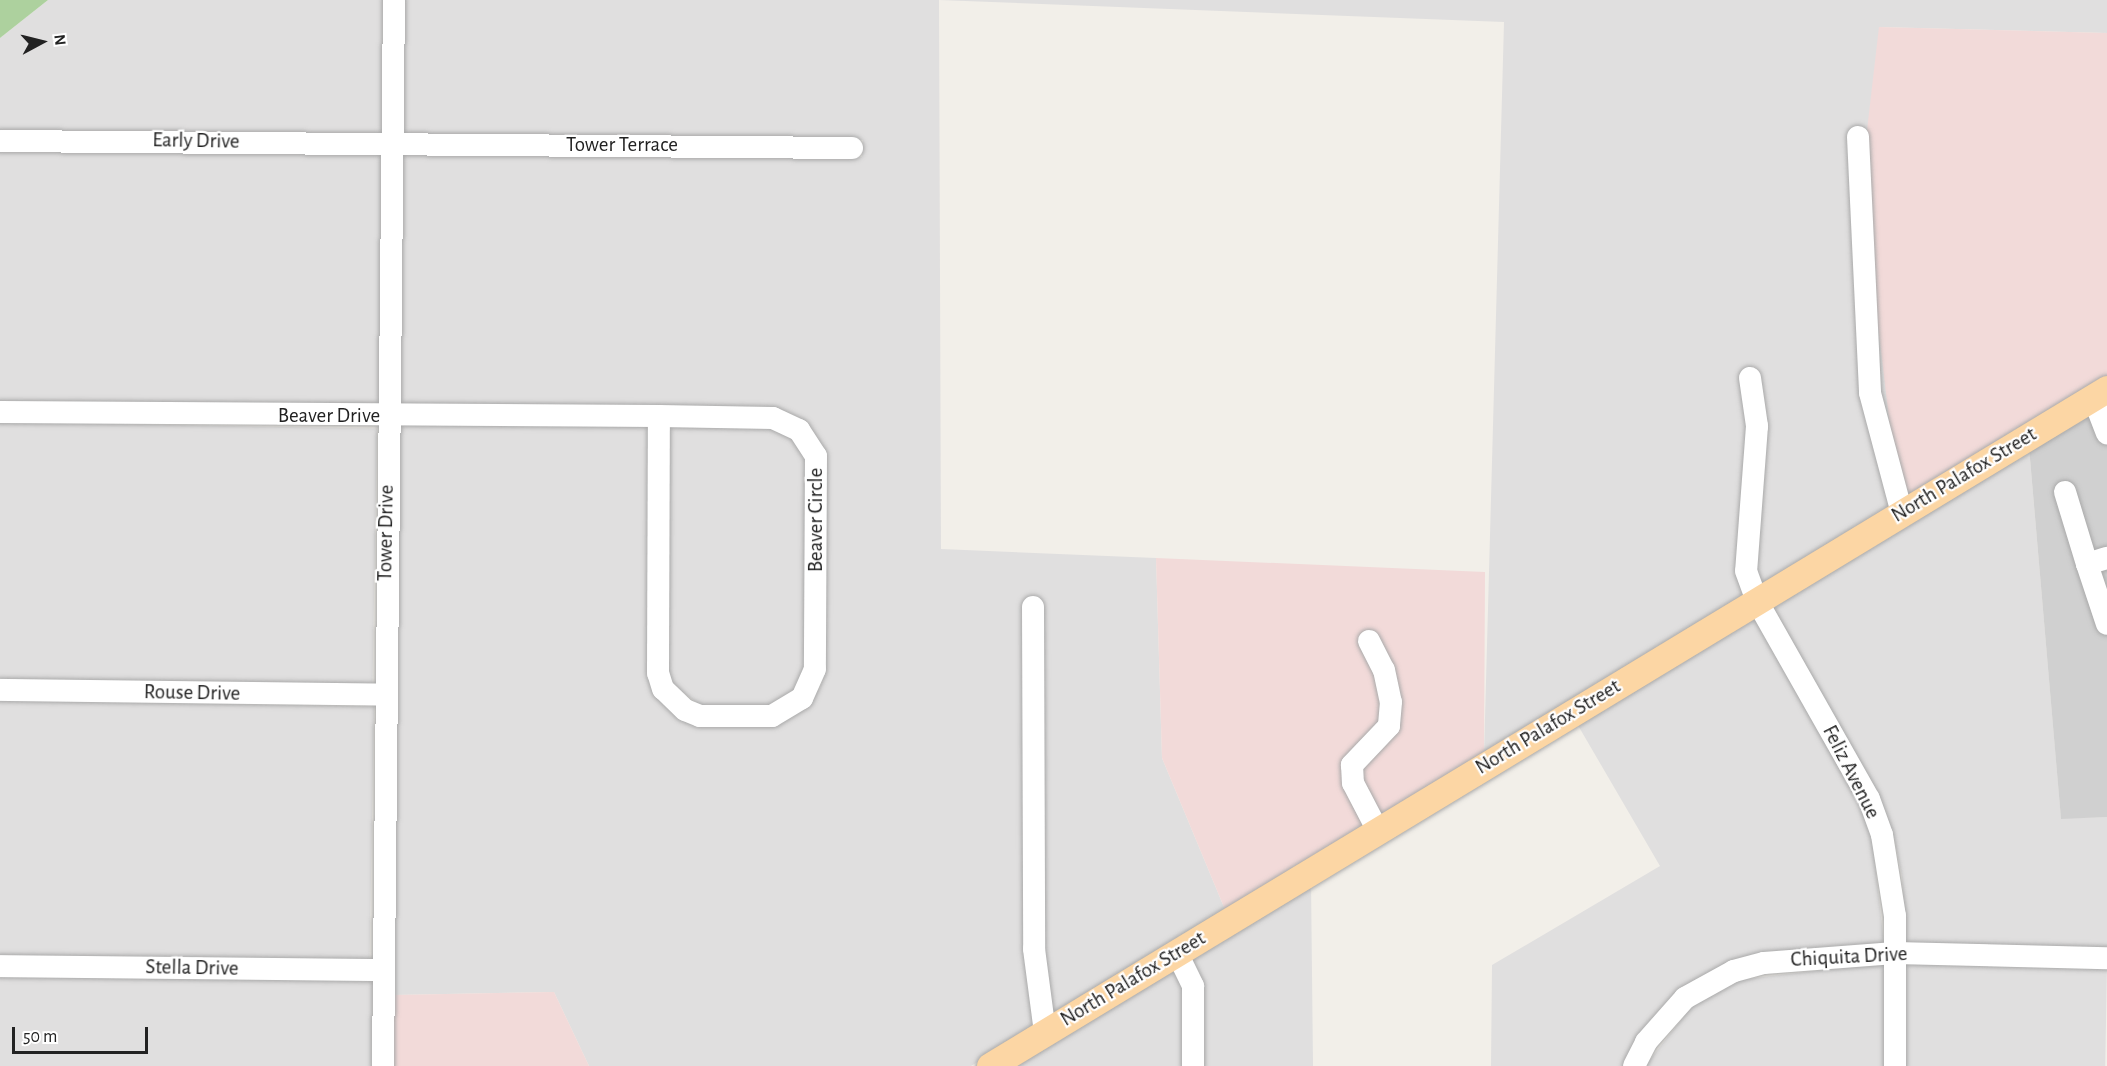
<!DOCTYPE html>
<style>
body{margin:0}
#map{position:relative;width:2107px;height:1066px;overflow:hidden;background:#f2efe9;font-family:"Alegreya Sans",sans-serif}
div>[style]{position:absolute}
.residential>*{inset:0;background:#e0dfdf;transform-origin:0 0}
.commercial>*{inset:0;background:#f2dad9}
.religious>*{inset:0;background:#d0d0d0}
.forest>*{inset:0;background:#add19e}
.roads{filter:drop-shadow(0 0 2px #a9a9a9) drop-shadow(0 0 2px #a9a9a9)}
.minor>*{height:22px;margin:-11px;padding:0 11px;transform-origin:11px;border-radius:11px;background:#fff}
.major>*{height:27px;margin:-13.5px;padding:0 13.5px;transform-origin:13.5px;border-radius:13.5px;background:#fcd6a4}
span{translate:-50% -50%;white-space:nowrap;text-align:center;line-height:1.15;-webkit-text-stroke:4.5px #fff;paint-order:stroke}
.street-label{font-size:21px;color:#222}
.north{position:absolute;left:12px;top:12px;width:60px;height:60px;-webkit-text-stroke:4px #fff;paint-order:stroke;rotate:83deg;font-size:16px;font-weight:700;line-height:24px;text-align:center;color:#222}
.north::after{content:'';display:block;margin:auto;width:21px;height:27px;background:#222;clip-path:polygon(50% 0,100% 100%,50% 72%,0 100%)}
.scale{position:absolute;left:12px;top:1027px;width:136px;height:27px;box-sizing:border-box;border:3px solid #222;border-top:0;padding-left:8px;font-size:18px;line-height:21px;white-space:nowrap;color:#222;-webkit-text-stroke:4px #fff;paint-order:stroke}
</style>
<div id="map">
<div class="residential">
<i style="clip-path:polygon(48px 0,383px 0,382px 134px,0 132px,0 38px)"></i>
<i style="clip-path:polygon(404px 0,2107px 0,2107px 33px,1879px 27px,1899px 503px,1484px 755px,1504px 22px,939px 0,941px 549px,1156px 558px,1162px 758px,1226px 912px,971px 1066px,589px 1066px,554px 992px,394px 995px,398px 425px,648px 426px,653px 692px,681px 719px,777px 724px,795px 715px,820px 688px,826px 669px,826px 452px,808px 424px,774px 409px,398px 406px,403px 153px,862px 157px,863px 140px,403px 134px)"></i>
<i style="left:0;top:150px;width:381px;height:253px"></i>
<i style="left:0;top:422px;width:377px;height:259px;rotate:1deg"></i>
<i style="clip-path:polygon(669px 426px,771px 428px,791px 437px,806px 458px,805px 668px,793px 692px,769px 707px,703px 707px,673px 685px,668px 671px)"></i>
<i style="clip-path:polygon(2029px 447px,2061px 818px,2107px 817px,2107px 948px,1906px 944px,1902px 876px,1893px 833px,1771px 603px)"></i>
<i style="clip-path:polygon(1753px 614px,1859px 803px,1872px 837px,1884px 944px,1729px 963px,1679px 991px,1657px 1013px,1623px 1066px,1491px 1066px,1492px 965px,1660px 866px,1576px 722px)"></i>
<i style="left:0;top:700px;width:374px;height:257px;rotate:1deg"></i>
<i style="clip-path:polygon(1311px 882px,1313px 1066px,1008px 1066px)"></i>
<i style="left:1906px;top:962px;width:201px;height:104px;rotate:1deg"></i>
<i style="clip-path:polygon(1884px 963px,1885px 1066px,1645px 1066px,1693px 1005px,1738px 980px)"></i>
<i style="left:0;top:975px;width:373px;height:91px;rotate:1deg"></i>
</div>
<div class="commercial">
<i style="clip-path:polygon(1879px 27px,2107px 33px,2107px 376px,1899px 503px,1861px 182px)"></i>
<i style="clip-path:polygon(1156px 558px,1485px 572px,1484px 755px,1226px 912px,1162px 758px)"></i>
<i style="clip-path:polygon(554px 992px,589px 1066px,393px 1066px,394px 995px)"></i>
</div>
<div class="religious">
<i style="clip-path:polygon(2107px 400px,2107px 817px,2061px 819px,2029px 447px)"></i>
</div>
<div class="forest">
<i style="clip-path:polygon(0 0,48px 0,0 38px)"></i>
</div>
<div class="roads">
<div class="minor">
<i style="left:1858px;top:137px;width:256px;rotate:87.3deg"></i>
<i style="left:1870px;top:393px;width:124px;rotate:75.1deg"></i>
<i style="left:0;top:141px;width:852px;rotate:0.47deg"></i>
<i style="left:1750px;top:378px;width:49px;rotate:81.7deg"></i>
<i style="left:1757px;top:426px;width:145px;rotate:94.3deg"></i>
<i style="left:1746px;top:571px;width:32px;rotate:70deg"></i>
<i style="left:1757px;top:601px;width:227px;rotate:60.5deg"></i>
<i style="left:1869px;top:799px;width:38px;rotate:70deg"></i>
<i style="left:1882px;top:835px;width:82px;rotate:80.9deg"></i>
<i style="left:1895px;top:916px;width:150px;rotate:90deg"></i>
<i style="left:2093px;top:397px;width:39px;rotate:69deg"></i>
<i style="left:0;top:412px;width:659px;rotate:0.35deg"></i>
<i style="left:659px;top:416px;width:114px;rotate:1deg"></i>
<i style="left:773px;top:418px;width:29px;rotate:25deg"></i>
<i style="left:799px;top:430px;width:31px;rotate:57deg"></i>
<i style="left:816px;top:456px;width:213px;rotate:90.3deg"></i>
<i style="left:815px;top:669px;width:32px;rotate:114deg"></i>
<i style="left:802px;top:698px;width:35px;rotate:149deg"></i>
<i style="left:772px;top:716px;width:72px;rotate:180deg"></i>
<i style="left:700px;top:716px;width:16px;rotate:-158deg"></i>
<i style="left:685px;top:710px;width:30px;rotate:-136deg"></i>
<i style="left:663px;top:689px;width:17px;rotate:-107deg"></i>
<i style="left:658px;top:673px;width:257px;rotate:-89.8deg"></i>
<i style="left:2065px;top:492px;width:75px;rotate:73deg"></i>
<i style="left:2087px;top:564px;width:21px;rotate:-17deg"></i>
<i style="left:2087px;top:564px;width:63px;rotate:71.6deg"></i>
<i style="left:1033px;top:607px;width:342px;rotate:89.8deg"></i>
<i style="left:1034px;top:949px;width:85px;rotate:82.5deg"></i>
<i style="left:1369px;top:641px;width:33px;rotate:63deg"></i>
<i style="left:1384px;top:670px;width:33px;rotate:78deg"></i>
<i style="left:1391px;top:702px;width:24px;rotate:95deg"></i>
<i style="left:1389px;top:726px;width:54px;rotate:133.5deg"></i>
<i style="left:1352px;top:765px;width:18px;rotate:87deg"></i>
<i style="left:1353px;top:783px;width:54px;rotate:62.5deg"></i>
<i style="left:0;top:690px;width:385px;rotate:0.7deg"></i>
<i style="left:1177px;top:953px;width:37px;rotate:64deg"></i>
<i style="left:1193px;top:986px;width:80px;rotate:90deg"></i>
<i style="left:0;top:966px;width:384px;rotate:0.6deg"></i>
<i style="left:383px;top:1066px;width:1066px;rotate:-89.41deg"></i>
<i style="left:1634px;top:1066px;width:27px;rotate:-63deg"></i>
<i style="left:1646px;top:1042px;width:59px;rotate:-48.4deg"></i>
<i style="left:1685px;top:998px;width:56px;rotate:-28.9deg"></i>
<i style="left:1734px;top:971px;width:31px;rotate:-15deg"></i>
<i style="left:1764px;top:963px;width:131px;rotate:-4.4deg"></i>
<i style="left:1895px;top:953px;width:212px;rotate:1.4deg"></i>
</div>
<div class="major">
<i style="left:990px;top:1066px;width:1306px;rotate:-31.22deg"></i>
</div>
</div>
<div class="street-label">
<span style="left:196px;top:141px;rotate:1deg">Early Drive</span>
<span style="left:622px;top:145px">Tower Terrace</span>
<span style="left:329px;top:416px">Beaver Drive</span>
<span style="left:1964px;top:475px;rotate:-31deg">North Palafox Street</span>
<span style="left:816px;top:520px;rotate:-90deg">Beaver Circle</span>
<span style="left:386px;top:533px;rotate:-89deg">Tower Drive</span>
<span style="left:192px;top:693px;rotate:1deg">Rouse Drive</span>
<span style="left:1548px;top:727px;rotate:-31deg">North Palafox Street</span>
<span style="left:1851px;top:772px;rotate:63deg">Feliz Avenue</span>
<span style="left:1849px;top:957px;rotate:-3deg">Chiquita Drive</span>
<span style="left:192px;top:968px;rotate:1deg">Stella Drive</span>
<span style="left:1133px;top:979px;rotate:-31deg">North Palafox Street</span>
</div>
<div class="north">N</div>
<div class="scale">50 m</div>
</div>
